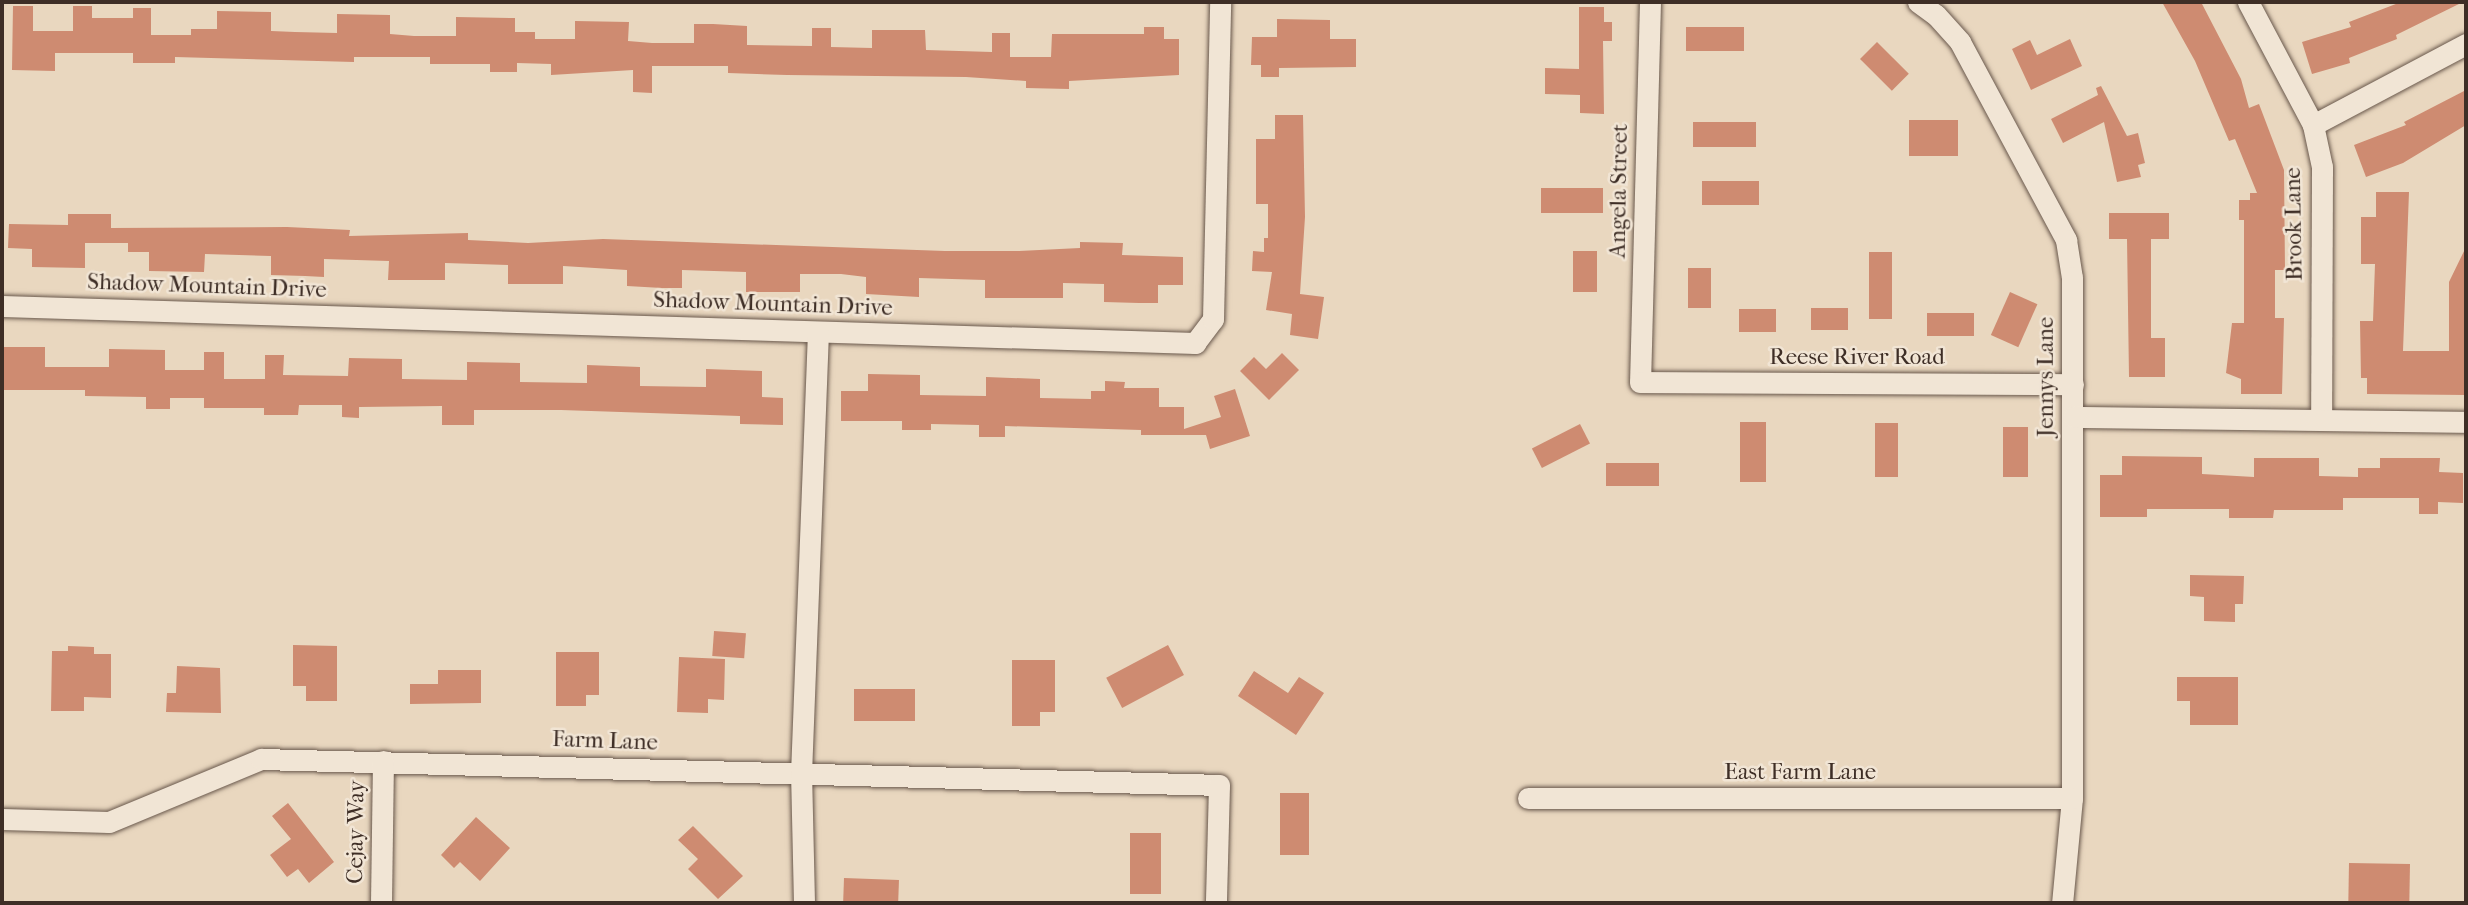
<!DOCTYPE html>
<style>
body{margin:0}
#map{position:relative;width:2468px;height:905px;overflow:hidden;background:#e9d7bf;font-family:"IM FELL French Canon",serif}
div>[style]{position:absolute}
.building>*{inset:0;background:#ce8b71;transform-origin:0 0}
.roads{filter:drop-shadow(0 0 2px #69584c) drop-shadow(0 0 2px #69584c)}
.minor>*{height:21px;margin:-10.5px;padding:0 10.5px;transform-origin:10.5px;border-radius:10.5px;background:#f1e5d5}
span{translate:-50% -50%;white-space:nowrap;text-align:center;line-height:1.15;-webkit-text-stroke:5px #f1e5d5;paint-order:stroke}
.street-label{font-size:23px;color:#3e2e26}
.frame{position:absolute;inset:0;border:4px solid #3e2e26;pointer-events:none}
</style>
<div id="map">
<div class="building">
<i style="clip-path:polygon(2162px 2px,2201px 2px,2241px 79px,2249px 108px,2259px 104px,2284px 170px,2285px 270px,2275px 270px,2275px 318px,2284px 318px,2282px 394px,2241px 394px,2241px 379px,2226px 373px,2232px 323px,2244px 323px,2244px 220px,2239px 220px,2239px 200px,2250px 200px,2250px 193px,2257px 193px,2235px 139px,2229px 141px,2195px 61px)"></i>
<i style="clip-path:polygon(2401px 2px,2463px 2px,2396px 35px,2397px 39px,2349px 58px,2350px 63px,2312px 74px,2302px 42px,2351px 27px,2349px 22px)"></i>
<i style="clip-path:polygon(13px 6px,33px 6px,33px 31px,73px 31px,73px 6px,92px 6px,92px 18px,133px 18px,133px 8px,151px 8px,151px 35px,191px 35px,191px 29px,217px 29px,217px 11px,271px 12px,271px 31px,295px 32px,337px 33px,337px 14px,390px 15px,390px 34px,414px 36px,456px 36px,456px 17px,515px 18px,515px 32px,535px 32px,535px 39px,575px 39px,575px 21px,629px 22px,628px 41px,652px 43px,694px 43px,694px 24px,713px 24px,747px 26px,747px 45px,812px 46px,812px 28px,831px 28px,831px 47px,872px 48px,872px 30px,925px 30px,926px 50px,992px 52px,992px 33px,1010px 33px,1010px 57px,1051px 57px,1052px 34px,1144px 34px,1144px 27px,1164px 27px,1164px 39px,1179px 39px,1179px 75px,1069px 81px,1069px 89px,1026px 88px,1026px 81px,966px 77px,787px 75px,728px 73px,728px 66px,652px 66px,652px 93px,633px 92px,633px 70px,551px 75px,551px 64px,517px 63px,517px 72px,490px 72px,490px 64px,430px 64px,430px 57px,354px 57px,354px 62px,175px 57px,175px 63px,133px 63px,133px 53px,55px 53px,55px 71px,12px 70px)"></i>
<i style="clip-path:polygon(1579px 7px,1604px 7px,1604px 22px,1612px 22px,1612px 41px,1603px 41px,1604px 114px,1580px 113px,1580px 95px,1545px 94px,1545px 68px,1579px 69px)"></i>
<i style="clip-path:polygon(1277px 19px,1330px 20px,1330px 39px,1356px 39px,1356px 67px,1279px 68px,1279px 77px,1261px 77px,1261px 65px,1251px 65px,1252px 37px,1277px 37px)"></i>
<i style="left:1686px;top:27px;width:58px;height:24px"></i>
<i style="clip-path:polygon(2070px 39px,2082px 66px,2031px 90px,2012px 49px,2030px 40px,2037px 55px)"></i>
<i style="left:1877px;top:42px;width:45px;height:24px;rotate:45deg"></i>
<i style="clip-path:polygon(2101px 86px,2127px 136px,2138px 133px,2145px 163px,2138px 165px,2141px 177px,2117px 182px,2104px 122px,2063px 143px,2051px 119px,2098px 95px,2096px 88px)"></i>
<i style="clip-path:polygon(2466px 90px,2466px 125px,2403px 163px,2366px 177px,2354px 145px,2406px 125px,2404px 122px)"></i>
<i style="clip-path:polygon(1275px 115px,1303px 115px,1305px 217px,1300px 294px,1324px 297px,1318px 339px,1290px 335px,1292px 314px,1266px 310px,1272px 272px,1252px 271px,1253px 251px,1264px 252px,1264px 238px,1268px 238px,1268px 204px,1256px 204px,1256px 139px,1275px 139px)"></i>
<i style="left:1909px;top:120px;width:49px;height:36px"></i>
<i style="left:1693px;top:122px;width:63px;height:25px"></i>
<i style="left:1702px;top:181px;width:57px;height:24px"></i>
<i style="left:1541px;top:188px;width:62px;height:25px"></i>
<i style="clip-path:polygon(2376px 192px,2409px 192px,2403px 351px,2449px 351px,2449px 282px,2466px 247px,2466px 395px,2367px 394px,2367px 378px,2361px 378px,2360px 321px,2373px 321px,2375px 264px,2361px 264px,2361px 217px,2376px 217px)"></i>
<i style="clip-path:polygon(2109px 213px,2169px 213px,2169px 239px,2151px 239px,2151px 338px,2165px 338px,2165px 377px,2129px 377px,2127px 239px,2109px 239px)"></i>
<i style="clip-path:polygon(68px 214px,111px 214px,111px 228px,287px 227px,350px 230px,349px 236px,468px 233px,468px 240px,528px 243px,603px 239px,945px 251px,1019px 251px,1080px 248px,1080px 242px,1123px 243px,1122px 255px,1183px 257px,1183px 285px,1158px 285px,1158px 303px,1139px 303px,1104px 302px,1104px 284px,1063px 283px,1063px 298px,985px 298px,985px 280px,919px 278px,919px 297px,866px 294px,866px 277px,841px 274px,800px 274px,800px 292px,746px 292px,746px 272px,682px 270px,682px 288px,662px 288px,627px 286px,627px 270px,563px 266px,563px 284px,508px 284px,508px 265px,445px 263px,445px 280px,388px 280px,389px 261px,324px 259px,324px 277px,305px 276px,271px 275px,271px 256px,205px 254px,204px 272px,149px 271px,149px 252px,128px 252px,128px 243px,85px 243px,85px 268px,32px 267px,32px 249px,8px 248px,9px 224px,68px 225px)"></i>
<i style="left:1573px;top:251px;width:24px;height:41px"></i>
<i style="left:1869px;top:252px;width:23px;height:67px"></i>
<i style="left:1688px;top:268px;width:23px;height:40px"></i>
<i style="left:2010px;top:292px;width:30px;height:47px;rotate:24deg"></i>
<i style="left:1811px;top:308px;width:37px;height:22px"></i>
<i style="left:1739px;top:309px;width:37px;height:23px"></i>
<i style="left:1927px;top:313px;width:47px;height:23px"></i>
<i style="clip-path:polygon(2px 347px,45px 347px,45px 367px,109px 367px,109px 349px,165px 350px,165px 370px,204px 370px,204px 352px,224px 352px,224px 379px,265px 379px,265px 355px,284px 355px,283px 375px,348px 376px,349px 358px,402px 359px,402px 379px,467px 380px,467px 362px,520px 363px,520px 382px,587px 383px,587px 365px,640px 367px,640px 386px,706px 387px,706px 369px,762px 371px,762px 397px,783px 398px,783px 425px,740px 424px,740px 416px,561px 410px,474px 410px,474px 425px,442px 425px,442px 406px,359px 407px,359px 418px,342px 417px,342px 405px,299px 405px,298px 415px,264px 415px,264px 408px,204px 408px,204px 398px,170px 398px,170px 409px,146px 409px,146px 397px,85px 396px,85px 390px,2px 390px)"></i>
<i style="clip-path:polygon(1282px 353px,1299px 370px,1269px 400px,1240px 371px,1254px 357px,1266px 369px)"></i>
<i style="clip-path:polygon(868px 374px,920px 375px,920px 395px,986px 396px,986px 377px,1040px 379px,1040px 398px,1091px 399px,1091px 391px,1105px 391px,1105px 381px,1125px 382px,1124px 388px,1159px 388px,1159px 407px,1184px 407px,1184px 429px,1221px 417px,1214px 396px,1235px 389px,1250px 436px,1210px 449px,1206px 435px,1141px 435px,1141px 430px,1005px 426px,1005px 437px,979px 437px,979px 425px,931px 424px,931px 430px,902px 430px,902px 421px,841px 421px,841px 391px,868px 391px)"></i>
<i style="left:1740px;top:422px;width:26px;height:60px"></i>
<i style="left:1875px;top:423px;width:23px;height:54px"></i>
<i style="left:1580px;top:424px;width:22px;height:54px;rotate:63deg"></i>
<i style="left:2003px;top:427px;width:25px;height:50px"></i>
<i style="clip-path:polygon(2122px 456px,2202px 457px,2202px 474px,2254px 477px,2254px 458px,2319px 458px,2319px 476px,2358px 477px,2358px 468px,2380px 468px,2380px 458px,2440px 458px,2439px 472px,2463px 473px,2463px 503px,2438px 502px,2438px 514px,2419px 514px,2419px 498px,2343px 498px,2343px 510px,2274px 510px,2273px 518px,2229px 518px,2229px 509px,2147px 509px,2147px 517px,2100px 517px,2100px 475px,2122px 475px)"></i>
<i style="left:1606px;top:463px;width:53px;height:23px"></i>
<i style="clip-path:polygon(2190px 575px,2244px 576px,2243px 604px,2235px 604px,2235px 622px,2204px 621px,2204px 597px,2190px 596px)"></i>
<i style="left:714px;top:631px;width:32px;height:25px;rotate:4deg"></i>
<i style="clip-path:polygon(293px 645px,337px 646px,337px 701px,306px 701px,306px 686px,293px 686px)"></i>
<i style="left:1168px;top:645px;width:34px;height:70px;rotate:62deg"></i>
<i style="clip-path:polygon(68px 646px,94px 647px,94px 654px,111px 654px,111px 698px,84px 697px,84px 711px,51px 711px,52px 651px,68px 651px)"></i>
<i style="clip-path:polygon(556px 652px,599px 652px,599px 695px,586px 695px,586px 706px,556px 706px)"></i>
<i style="clip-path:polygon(679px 657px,725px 659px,724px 700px,708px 699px,708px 713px,677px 712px)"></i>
<i style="clip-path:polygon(1012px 660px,1055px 660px,1055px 712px,1040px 712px,1040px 726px,1012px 726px)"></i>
<i style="clip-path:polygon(177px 666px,220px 668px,221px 713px,166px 712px,167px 693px,176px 693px)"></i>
<i style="clip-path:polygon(438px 670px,481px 670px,481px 703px,410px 704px,410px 684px,438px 684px)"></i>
<i style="clip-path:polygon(1254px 671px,1288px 693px,1299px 677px,1324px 693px,1296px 735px,1238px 696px)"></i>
<i style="clip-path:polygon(2177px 677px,2238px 677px,2238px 725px,2190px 725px,2190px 701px,2177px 701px)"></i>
<i style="left:854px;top:689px;width:61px;height:32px"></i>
<i style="left:1280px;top:793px;width:29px;height:62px"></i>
<i style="clip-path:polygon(288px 803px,334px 862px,309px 883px,298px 869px,287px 877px,270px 855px,291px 839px,272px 816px)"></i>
<i style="clip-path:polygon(476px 817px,510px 848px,480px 881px,460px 862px,454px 868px,441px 855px)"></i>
<i style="clip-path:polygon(693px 826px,743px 876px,718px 899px,688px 869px,698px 859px,678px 840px)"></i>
<i style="left:1130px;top:833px;width:31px;height:61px"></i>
<i style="left:2349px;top:863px;width:61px;height:39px;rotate:1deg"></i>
<i style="left:844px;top:878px;width:55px;height:25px;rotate:2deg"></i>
</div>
<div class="roads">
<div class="minor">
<i style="left:1650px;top:2px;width:380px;rotate:91.5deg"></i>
<i style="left:1640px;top:382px;width:433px;rotate:0.3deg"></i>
<i style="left:1918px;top:2px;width:22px;rotate:36deg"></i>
<i style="left:1936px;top:15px;width:36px;rotate:48deg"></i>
<i style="left:1960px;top:42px;width:225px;rotate:61.8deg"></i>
<i style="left:2066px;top:240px;width:37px;rotate:81deg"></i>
<i style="left:2072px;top:277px;width:521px;rotate:90deg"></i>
<i style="left:2072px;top:798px;width:105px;rotate:95.4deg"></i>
<i style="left:2248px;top:2px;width:139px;rotate:62.1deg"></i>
<i style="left:2313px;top:125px;width:43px;rotate:77.9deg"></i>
<i style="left:2322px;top:167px;width:252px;rotate:90.2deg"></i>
<i style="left:2313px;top:125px;width:173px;rotate:-27.9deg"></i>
<i style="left:2px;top:306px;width:1194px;rotate:1.78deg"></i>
<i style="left:1195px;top:343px;width:30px;rotate:-53deg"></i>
<i style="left:1213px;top:319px;width:317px;rotate:-88.7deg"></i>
<i style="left:2073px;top:417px;width:393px;rotate:0.7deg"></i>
<i style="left:1528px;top:798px;width:544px"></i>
<i style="left:2px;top:819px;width:107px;rotate:1.6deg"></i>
<i style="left:109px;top:822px;width:165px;rotate:-22.5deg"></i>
<i style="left:261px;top:759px;width:958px;rotate:1.55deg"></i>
<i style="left:1219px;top:785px;width:118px;rotate:91.5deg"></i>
<i style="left:381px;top:903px;width:142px;rotate:-89.2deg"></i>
<i style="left:804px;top:903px;width:129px;rotate:-91.3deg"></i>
<i style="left:801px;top:774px;width:442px;rotate:-87.8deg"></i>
</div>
</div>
<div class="street-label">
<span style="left:1619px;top:191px;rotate:-89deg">Angela Street</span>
<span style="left:2294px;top:224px;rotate:-91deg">Brook Lane</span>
<span style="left:207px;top:286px;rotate:2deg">Shadow Mountain Drive</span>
<span style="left:773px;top:304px;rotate:2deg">Shadow Mountain Drive</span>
<span style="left:1857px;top:357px">Reese River Road</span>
<span style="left:2046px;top:377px;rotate:-90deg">Jennys Lane</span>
<span style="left:605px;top:741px;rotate:2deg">Farm Lane</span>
<span style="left:1800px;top:772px">East Farm Lane</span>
<span style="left:356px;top:832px;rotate:-89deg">Cejay Way</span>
</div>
<div class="frame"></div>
</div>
